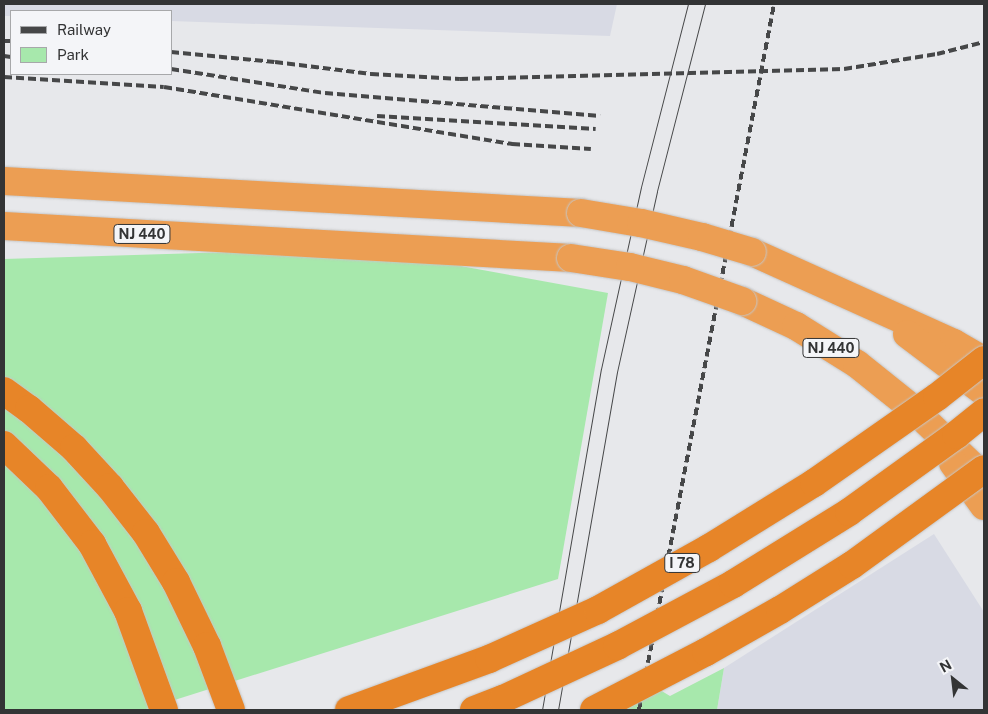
<!DOCTYPE html>
<style>
body{margin:0}
#map{position:relative;width:988px;height:714px;overflow:hidden;background:#e7e8eb;font-family:"Public Sans",sans-serif}
div>[style]{position:absolute}
.built>*{inset:0;background:#d8dae4}
.green>*{inset:0;background:#a7e8ac}
.roads{filter:drop-shadow(0 0 1px #c6c6c6) drop-shadow(0 0 1px #c6c6c6)}
.trunk>*{height:28px;margin:-14px;padding:0 14px;transform-origin:14px;border-radius:14px;background:#ec9e53}
.motorway>*{height:28px;margin:-14px;padding:0 14px;transform-origin:14px;border-radius:14px;background:#e78528}
.tram>*{height:1px;margin:-0.5px;padding:0 0.5px;transform-origin:0.5px;border-radius:0.5px;background:#464748}
.rail>*{height:4px;margin-top:-2px;transform-origin:0;background:repeating-linear-gradient(90deg,#464748 0 8px,transparent 0 12px)}
.bridges{filter:drop-shadow(0 0 1px #c6c6c6) drop-shadow(0 0 1px #c6c6c6)}
.trunk-bridge>*{height:28px;margin:-14px;padding:0 14px;transform-origin:14px;border-radius:14px;background:#ec9e53}
.motorway-bridge>*{height:28px;margin:-14px;padding:0 14px;transform-origin:14px;border-radius:14px;background:#e78528}
span{translate:-50% -50%;white-space:nowrap;text-align:center;line-height:1.15;-webkit-text-stroke:4px #f4f5f8;paint-order:stroke}
.shield-label span{padding:1px 4px;background:#f4f5f8;border:1px solid;border-radius:4px;-webkit-text-stroke-width:0}
.shield-label{font-size:14px;color:#333435;font-weight:700}
.frame{position:absolute;inset:0;border:5px solid #333435;pointer-events:none}
.legend{position:absolute;left:10px;top:10px;width:162px;height:65px;box-sizing:border-box;background:#f4f5f8;border:1px solid #a7a8aa;margin:0;padding:6px 9px;list-style:none;font-size:15px;color:#333435}
.legend li{display:flex;align-items:center;gap:10px;height:25px}
.legend b{width:25px;border:1px solid #a7a8aa}
.north{position:absolute;left:928px;top:654px;width:50px;height:50px;-webkit-text-stroke:4px #f4f5f8;paint-order:stroke;rotate:331deg;font-size:14px;font-weight:700;line-height:20px;text-align:center;color:#333435}
.north::after{content:'';display:block;margin:auto;width:18px;height:22px;background:#333435;clip-path:polygon(50% 0,100% 100%,50% 72%,0 100%)}
</style>
<div id="map">
<div class="built">
<i style="clip-path:polygon(4px 4px,617px 4px,610px 36px,171px 21px,171px 11px,11px 11px,11px 16px,4px 16px)"></i>
<i style="clip-path:polygon(934px 534px,984px 612px,984px 710px,717px 710px,724px 668px)"></i>
</div>
<div class="green">
<i style="clip-path:polygon(362px 248px,608px 293px,558px 579px,143px 710px,4px 710px,4px 259px)"></i>
<i style="clip-path:polygon(724px 668px,717px 710px,603px 710px,655px 687px,670px 696px)"></i>
</div>
<div class="roads">
<div class="trunk">
<i style="left:4px;top:181px;width:578px;rotate:3.17deg"></i>
<i style="left:4px;top:226px;width:568px;rotate:3.23deg"></i>
<i style="left:752px;top:252px;width:222px;rotate:24.3deg"></i>
<i style="left:954px;top:343px;width:34px;rotate:30deg"></i>
<i style="left:742px;top:301px;width:60px;rotate:24.8deg"></i>
<i style="left:796px;top:326px;width:72px;rotate:31.9deg"></i>
<i style="left:857px;top:364px;width:70px;rotate:38.7deg"></i>
<i style="left:912px;top:408px;width:100px;rotate:43.8deg"></i>
<i style="left:907px;top:334px;width:96px;rotate:37deg"></i>
<i style="left:953px;top:463px;width:53px;rotate:54.2deg"></i>
</div>
<div class="motorway">
<i style="left:4px;top:391px;width:31px;rotate:36deg"></i>
<i style="left:29px;top:409px;width:60px;rotate:40.9deg"></i>
<i style="left:74px;top:448px;width:53px;rotate:47.3deg"></i>
<i style="left:110px;top:487px;width:58px;rotate:52deg"></i>
<i style="left:146px;top:533px;width:57px;rotate:58.5deg"></i>
<i style="left:176px;top:582px;width:71px;rotate:64.2deg"></i>
<i style="left:207px;top:646px;width:68px;rotate:69.4deg"></i>
<i style="left:4px;top:445px;width:62px;rotate:43.7deg"></i>
<i style="left:49px;top:488px;width:71px;rotate:52.5deg"></i>
<i style="left:92px;top:544px;width:76px;rotate:61.8deg"></i>
<i style="left:128px;top:611px;width:105px;rotate:70deg"></i>
</div>
</div>
<div class="tram">
<i style="left:542px;top:710px;width:346px;rotate:-80.2deg"></i>
<i style="left:601px;top:369px;width:186px;rotate:-77.6deg"></i>
<i style="left:641px;top:187px;width:189px;rotate:-75.6deg"></i>
<i style="left:558px;top:710px;width:343px;rotate:-80.1deg"></i>
<i style="left:617px;top:372px;width:185px;rotate:-77.5deg"></i>
<i style="left:657px;top:191px;width:193px;rotate:-75.6deg"></i>
</div>
<div class="rail">
<i style="left:4px;top:41px;width:7px"></i>
<i style="left:171px;top:52px;width:104px;rotate:5.5deg"></i>
<i style="left:275px;top:62px;width:97px;rotate:7.1deg"></i>
<i style="left:371px;top:74px;width:89px;rotate:3.2deg"></i>
<i style="left:460px;top:79px;width:384px;rotate:-1.5deg"></i>
<i style="left:844px;top:69px;width:94px;rotate:-9.2deg"></i>
<i style="left:937px;top:54px;width:49px;rotate:-14.3deg"></i>
<i style="left:4px;top:56px;width:7px;rotate:8deg"></i>
<i style="left:171px;top:69px;width:156px;rotate:8.9deg"></i>
<i style="left:325px;top:93px;width:276px;rotate:4.8deg"></i>
<i style="left:4px;top:77px;width:160px;rotate:3.6deg"></i>
<i style="left:164px;top:87px;width:353px;rotate:9.3deg"></i>
<i style="left:512px;top:144px;width:79px;rotate:3.6deg"></i>
<i style="left:377px;top:116px;width:219px;rotate:3.4deg"></i>
<i style="left:639px;top:710px;width:719px;rotate:-79.17deg"></i>
</div>
<div class="bridges">
<div class="trunk-bridge">
<i style="left:581px;top:213px;width:61px;rotate:9.5deg"></i>
<i style="left:641px;top:223px;width:63px;rotate:12.9deg"></i>
<i style="left:702px;top:237px;width:52px;rotate:16.7deg"></i>
<i style="left:571px;top:258px;width:60px;rotate:8.7deg"></i>
<i style="left:630px;top:267px;width:55px;rotate:13.8deg"></i>
<i style="left:683px;top:280px;width:63px;rotate:19.6deg"></i>
</div>
<div class="motorway-bridge">
<i style="left:349px;top:710px;width:149px;rotate:-20deg"></i>
<i style="left:489px;top:659px;width:120px;rotate:-24.2deg"></i>
<i style="left:598px;top:610px;width:127px;rotate:-29.2deg"></i>
<i style="left:709px;top:548px;width:123px;rotate:-31.8deg"></i>
<i style="left:814px;top:483px;width:150px;rotate:-35deg"></i>
<i style="left:937px;top:397px;width:60px;rotate:-38.2deg"></i>
<i style="left:474px;top:710px;width:31px;rotate:-21deg"></i>
<i style="left:503px;top:699px;width:126px;rotate:-24.9deg"></i>
<i style="left:617px;top:646px;width:132px;rotate:-28.1deg"></i>
<i style="left:733px;top:584px;width:137px;rotate:-31.8deg"></i>
<i style="left:849px;top:512px;width:132px;rotate:-35.7deg"></i>
<i style="left:956px;top:435px;width:36px;rotate:-39deg"></i>
<i style="left:594px;top:710px;width:126px;rotate:-27.4deg"></i>
<i style="left:706px;top:652px;width:85px;rotate:-29.6deg"></i>
<i style="left:780px;top:610px;width:85px;rotate:-32deg"></i>
<i style="left:852px;top:565px;width:163px;rotate:-36deg"></i>
</div>
</div>
<div class="shield-label">
<span style="left:142px;top:234px">NJ 440</span>
<span style="left:831px;top:348px">NJ 440</span>
<span style="left:682px;top:563px">I 78</span>
</div>
<div class="frame"></div>
<ul class="legend">
<li><b style="height:6px;background:#464748"></b>Railway</li>
<li><b style="height:14px;background:#a7e8ac"></b>Park</li>
</ul>
<div class="north">N</div>
</div>
